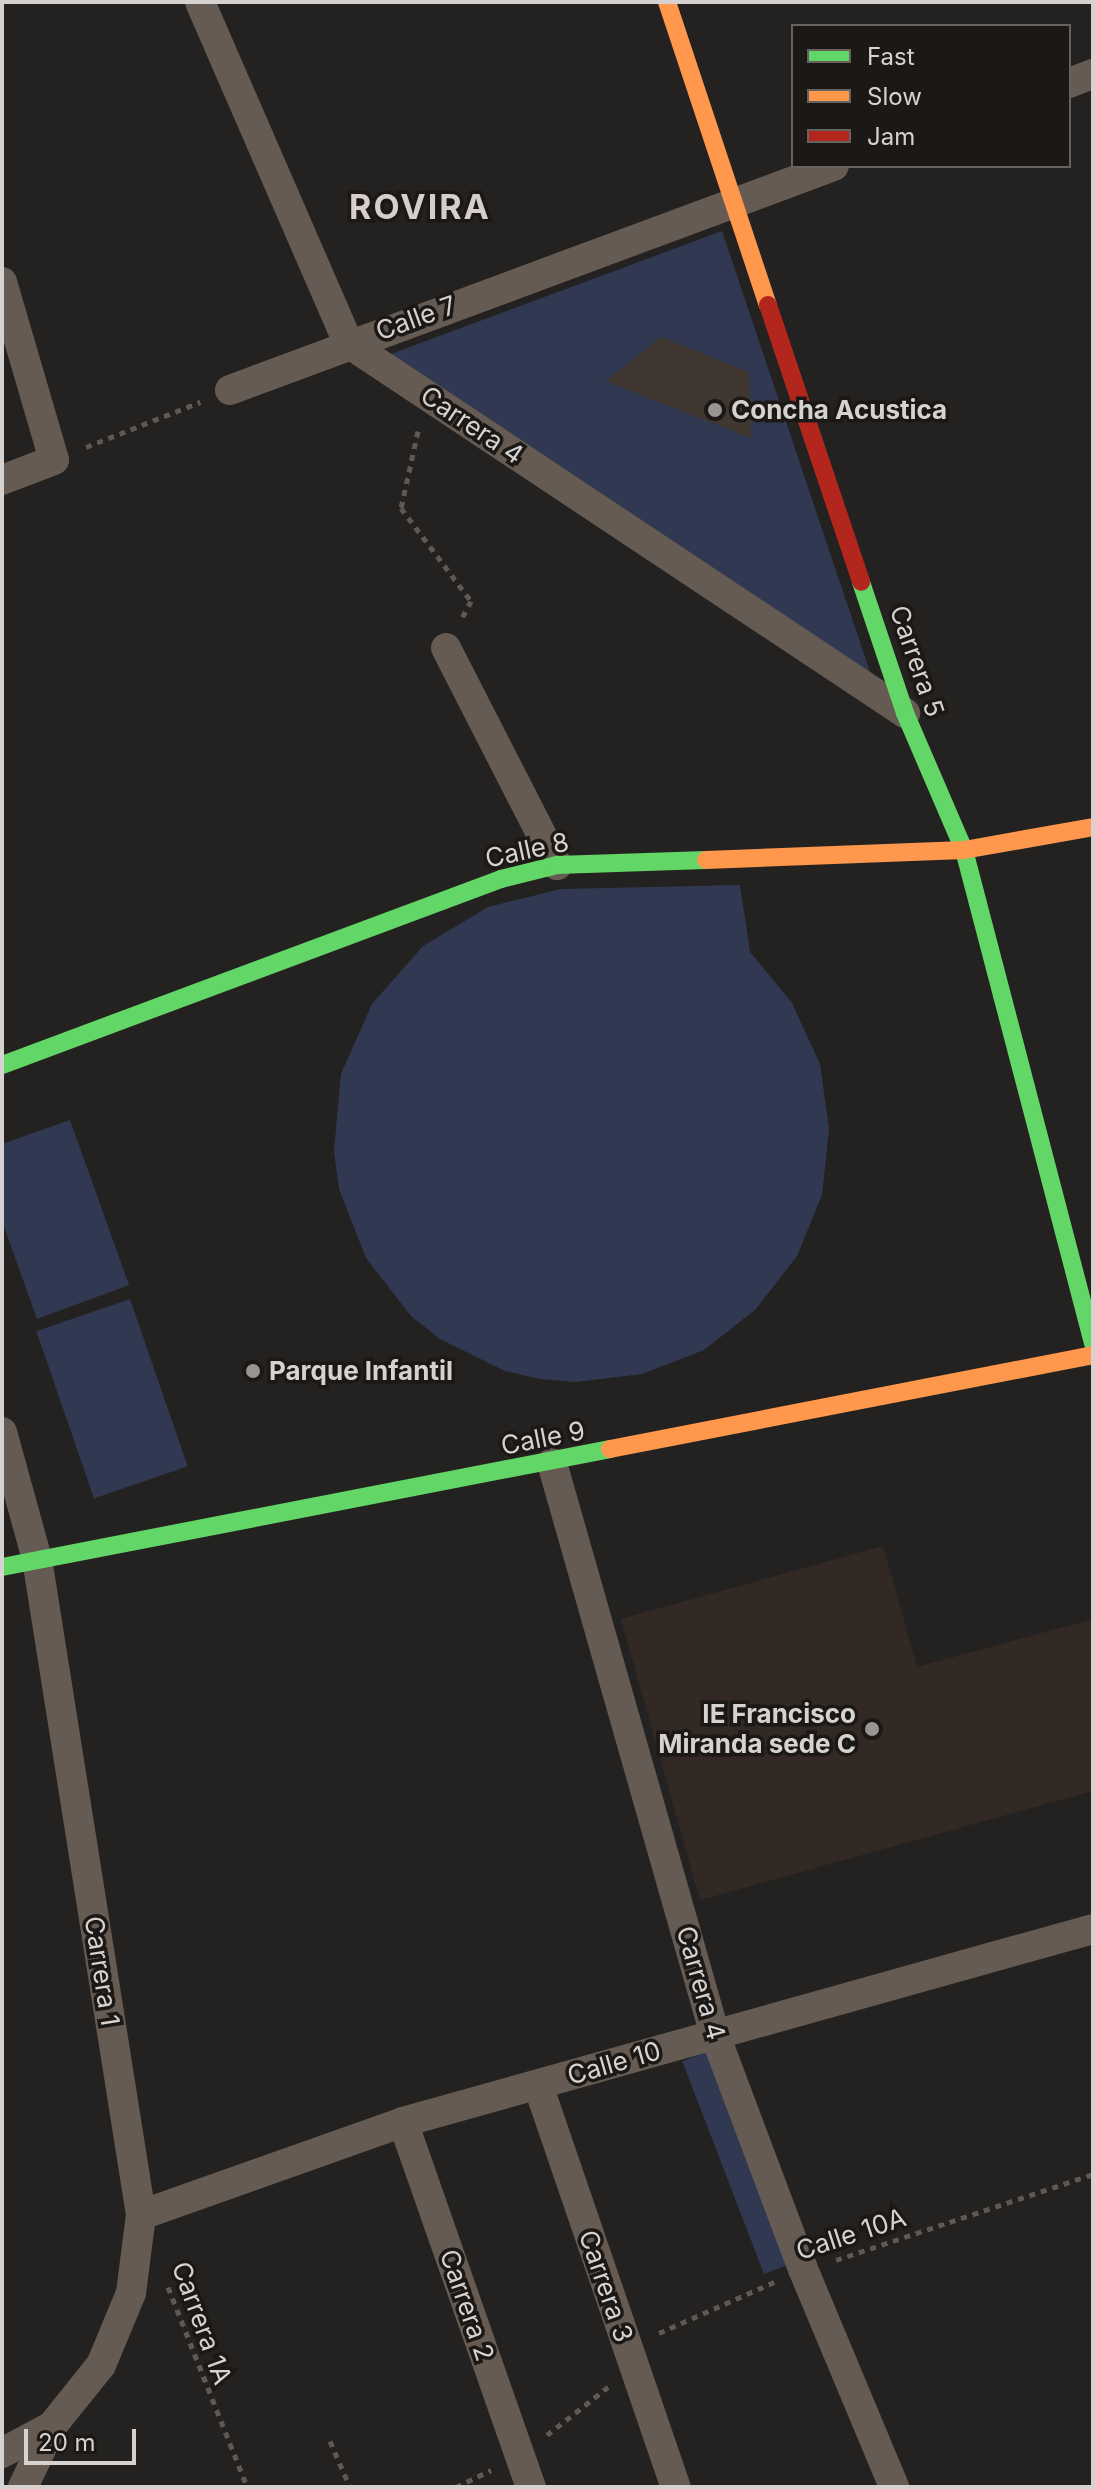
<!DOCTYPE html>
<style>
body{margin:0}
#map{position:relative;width:1095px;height:2489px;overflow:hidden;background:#242220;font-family:Inter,sans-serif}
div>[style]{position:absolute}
.built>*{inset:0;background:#322924}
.green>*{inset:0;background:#313852;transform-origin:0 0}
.building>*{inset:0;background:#403730}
.path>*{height:5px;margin-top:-2.5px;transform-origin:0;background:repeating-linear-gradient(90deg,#5f5853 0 6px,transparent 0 12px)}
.street>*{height:30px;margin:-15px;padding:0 15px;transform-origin:15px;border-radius:15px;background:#655b53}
.fast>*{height:18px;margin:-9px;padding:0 9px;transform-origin:9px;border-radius:9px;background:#63d668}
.slow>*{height:18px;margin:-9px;padding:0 9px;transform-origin:9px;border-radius:9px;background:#ff974d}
.jam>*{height:18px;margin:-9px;padding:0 9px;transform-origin:9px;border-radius:9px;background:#b3261e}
.dots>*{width:22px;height:22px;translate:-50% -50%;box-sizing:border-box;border:4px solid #1c1815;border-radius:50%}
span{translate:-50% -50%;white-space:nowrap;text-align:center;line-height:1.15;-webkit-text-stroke:7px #1c1815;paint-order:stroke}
.street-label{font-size:26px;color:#d5d2d0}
.poi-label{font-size:26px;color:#d5d2d0;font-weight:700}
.left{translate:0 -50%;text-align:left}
.right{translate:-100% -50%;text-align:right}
.district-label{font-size:34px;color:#d5ceca;font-weight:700;letter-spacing:2px}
.frame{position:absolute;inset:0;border:4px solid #d5d2d0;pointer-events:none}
.legend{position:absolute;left:791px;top:24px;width:280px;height:144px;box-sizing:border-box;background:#1c1815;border:2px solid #666260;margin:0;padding:10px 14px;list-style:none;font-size:24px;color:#d5d2d0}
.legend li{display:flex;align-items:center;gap:16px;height:40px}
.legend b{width:40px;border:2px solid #666260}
.scale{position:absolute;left:24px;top:2429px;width:112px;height:36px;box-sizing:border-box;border:4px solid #d5d2d0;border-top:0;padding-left:10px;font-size:24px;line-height:28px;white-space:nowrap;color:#d5d2d0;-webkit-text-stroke:6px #1c1815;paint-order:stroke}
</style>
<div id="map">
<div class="built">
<i style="clip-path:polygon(883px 1546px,917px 1667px,1093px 1619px,1093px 1791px,700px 1900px,621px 1619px)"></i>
</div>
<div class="green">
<i style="clip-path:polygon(722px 231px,870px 672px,383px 357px)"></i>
<i style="clip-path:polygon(740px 885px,750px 952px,792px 1003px,820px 1064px,829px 1129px,822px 1195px,797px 1256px,756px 1309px,704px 1350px,642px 1374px,576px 1382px,540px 1379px,505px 1371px,440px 1339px,411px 1316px,366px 1258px,339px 1189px,334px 1151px,341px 1074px,372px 1004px,423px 946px,488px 907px,561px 889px)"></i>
<i style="clip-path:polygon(70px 1120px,129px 1285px,37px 1319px,2px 1221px,2px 1144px)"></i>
<i style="left:130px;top:1299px;width:177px;height:99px;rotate:71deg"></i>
<i style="left:714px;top:2049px;width:228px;height:34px;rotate:69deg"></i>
</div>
<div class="building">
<i style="clip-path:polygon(661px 337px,749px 372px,751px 438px,606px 381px)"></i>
</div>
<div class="path">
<i style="left:418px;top:431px;width:79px;rotate:102.4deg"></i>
<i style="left:401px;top:508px;width:116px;rotate:53deg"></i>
<i style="left:471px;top:601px;width:19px;rotate:118deg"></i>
<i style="left:86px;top:447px;width:123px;rotate:-21.5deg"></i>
<i style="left:836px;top:2260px;width:271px;rotate:-18.5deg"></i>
<i style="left:168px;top:2287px;width:215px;rotate:68.4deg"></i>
<i style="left:659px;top:2333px;width:126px;rotate:-23.9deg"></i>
<i style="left:547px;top:2435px;width:78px;rotate:-38.2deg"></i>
<i style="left:330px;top:2441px;width:50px;rotate:66.5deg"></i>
<i style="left:456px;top:2487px;width:39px;rotate:-26deg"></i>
</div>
<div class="street">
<i style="left:200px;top:2px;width:372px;rotate:66.5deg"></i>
<i style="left:348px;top:343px;width:669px;rotate:33.6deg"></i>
<i style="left:1069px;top:83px;width:26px;rotate:-21deg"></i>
<i style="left:2px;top:282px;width:185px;rotate:73.7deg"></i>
<i style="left:54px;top:460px;width:56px;rotate:159deg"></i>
<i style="left:230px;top:390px;width:644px;rotate:-20.35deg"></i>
<i style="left:446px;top:648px;width:244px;rotate:62.9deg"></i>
<i style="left:2px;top:1432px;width:132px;rotate:74.6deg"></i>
<i style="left:37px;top:1559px;width:664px;rotate:80.99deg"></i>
<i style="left:141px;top:2215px;width:79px;rotate:97.3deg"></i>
<i style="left:131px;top:2293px;width:78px;rotate:112.6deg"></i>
<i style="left:101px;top:2365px;width:78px;rotate:128.8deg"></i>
<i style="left:52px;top:2426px;width:68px;rotate:115.4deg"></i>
<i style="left:552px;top:1463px;width:595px;rotate:74.09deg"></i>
<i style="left:715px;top:2035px;width:250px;rotate:69.4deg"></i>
<i style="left:803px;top:2269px;width:236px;rotate:67.3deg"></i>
<i style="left:538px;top:2085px;width:425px;rotate:71.1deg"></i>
<i style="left:403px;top:2122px;width:387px;rotate:70.7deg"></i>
<i style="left:141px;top:2215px;width:278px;rotate:-19.5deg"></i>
<i style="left:403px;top:2122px;width:716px;rotate:-15.63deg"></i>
<i style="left:2px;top:2453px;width:57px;rotate:-28.4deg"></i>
</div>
<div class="fast">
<i style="left:861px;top:582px;width:138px;rotate:71.4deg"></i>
<i style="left:905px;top:713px;width:149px;rotate:66.7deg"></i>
<i style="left:964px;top:850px;width:510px;rotate:75.34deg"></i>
<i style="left:2px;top:1065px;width:533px;rotate:-20.44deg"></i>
<i style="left:501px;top:879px;width:58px;rotate:-14deg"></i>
<i style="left:557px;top:865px;width:149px;rotate:-1.9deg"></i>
<i style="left:2px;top:1567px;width:619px;rotate:-10.98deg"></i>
</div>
<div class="slow">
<i style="left:667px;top:2px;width:319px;rotate:71.6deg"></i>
<i style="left:706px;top:860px;width:258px;rotate:-2.2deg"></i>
<i style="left:964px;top:850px;width:131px;rotate:-10.1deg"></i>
<i style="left:610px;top:1449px;width:492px;rotate:-11deg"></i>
</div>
<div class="jam">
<i style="left:768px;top:305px;width:292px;rotate:71.4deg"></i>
</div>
<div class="dots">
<i style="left:715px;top:410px;background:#979492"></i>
<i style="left:253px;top:1371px;background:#979492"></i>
<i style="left:872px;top:1729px;background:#979492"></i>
</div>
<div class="street-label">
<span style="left:416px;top:318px;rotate:-20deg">Calle 7</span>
<span style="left:472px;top:425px;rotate:34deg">Carrera 4</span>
<span style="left:917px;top:661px;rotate:71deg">Carrera 5</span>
<span style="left:527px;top:850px;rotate:-12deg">Calle 8</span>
<span style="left:543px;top:1438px;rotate:-11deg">Calle 9</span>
<span style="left:102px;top:1971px;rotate:81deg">Carrera 1</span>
<span style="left:701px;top:1983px;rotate:74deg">Carrera 4</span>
<span style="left:614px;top:2063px;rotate:-16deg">Calle 10</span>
<span style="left:851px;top:2234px;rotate:-18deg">Calle 10A</span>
<span style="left:606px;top:2286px;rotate:71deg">Carrera 3</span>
<span style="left:467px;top:2305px;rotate:71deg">Carrera 2</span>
<span style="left:202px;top:2323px;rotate:70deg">Carrera 1A</span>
</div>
<div class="poi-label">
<span class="left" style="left:731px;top:410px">Concha Acustica</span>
<span class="left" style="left:269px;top:1371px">Parque Infantil</span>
<span class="right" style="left:856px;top:1729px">IE Francisco<br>Miranda sede C</span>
</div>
<div class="district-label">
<span style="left:420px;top:207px">ROVIRA</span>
</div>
<div class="frame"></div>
<ul class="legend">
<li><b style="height:10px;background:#63d668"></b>Fast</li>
<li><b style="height:10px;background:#ff974d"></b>Slow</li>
<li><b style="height:10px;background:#b3261e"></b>Jam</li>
</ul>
<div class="scale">20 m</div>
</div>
